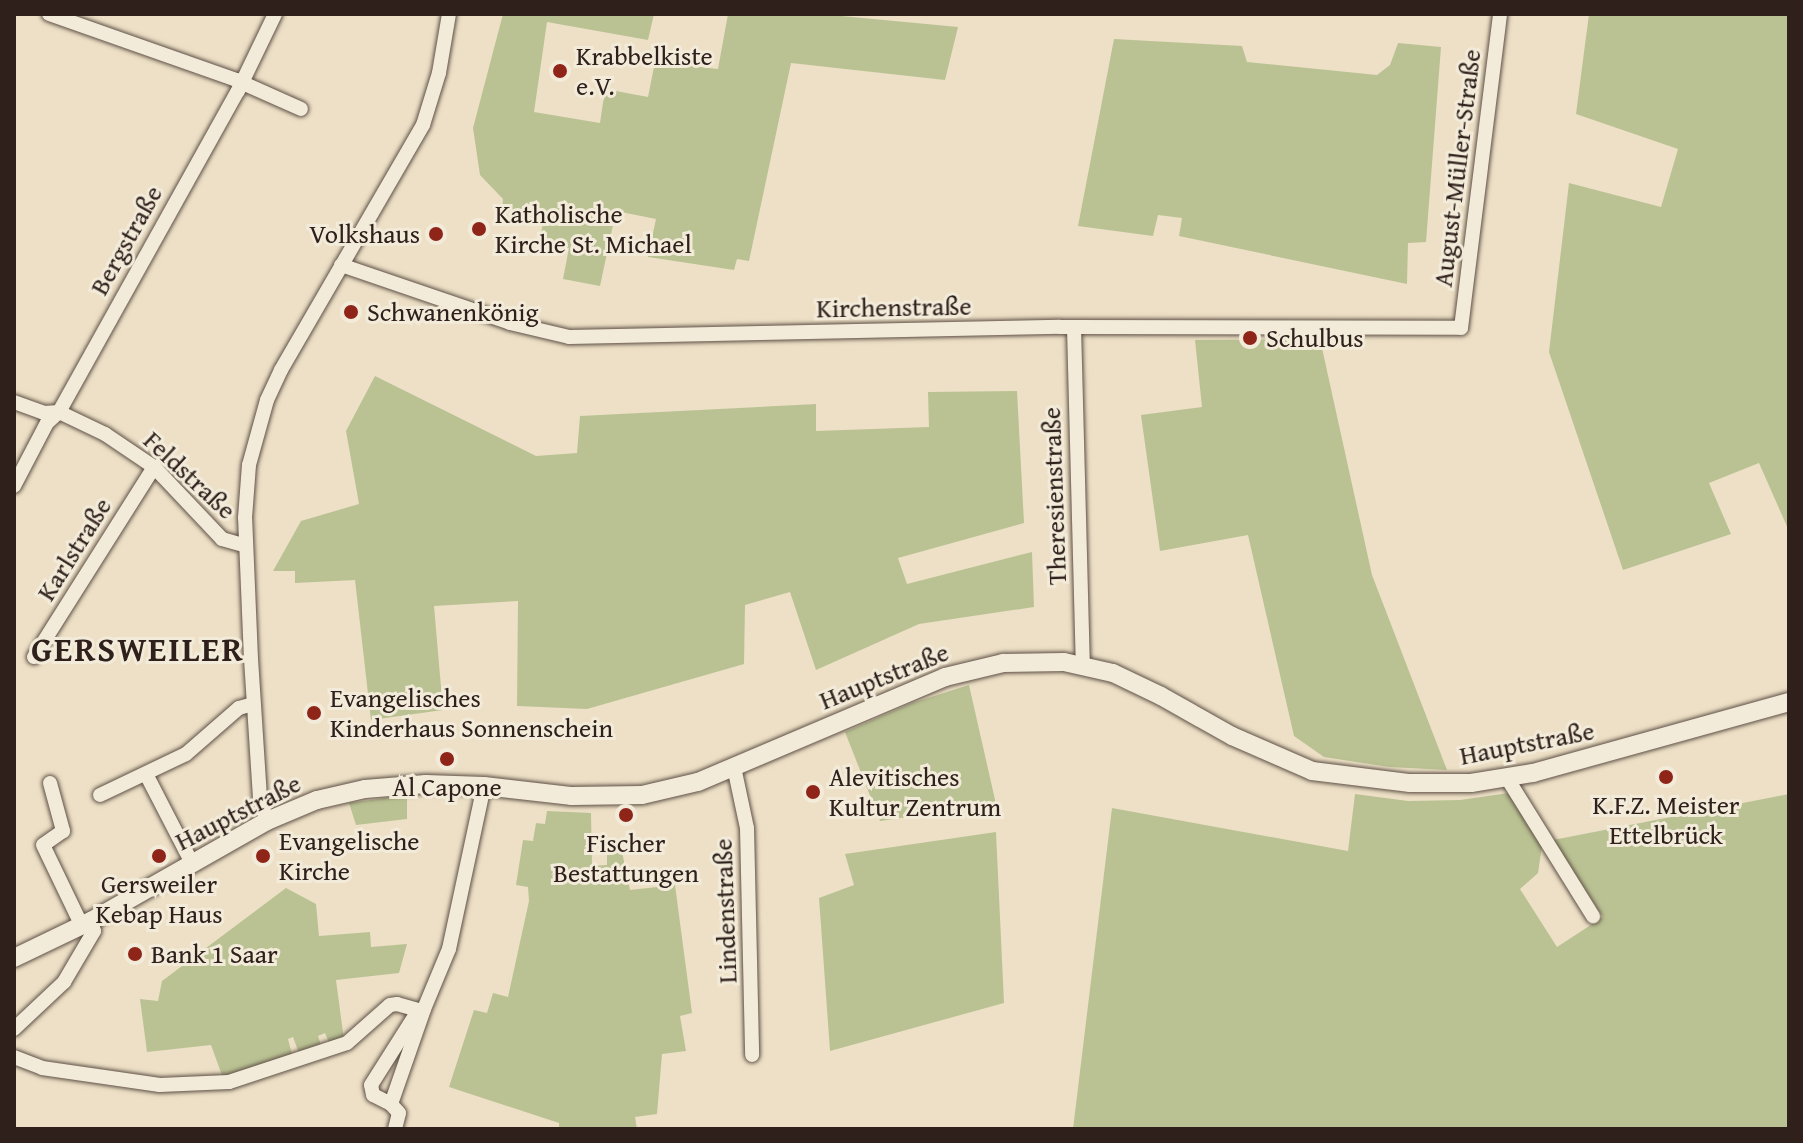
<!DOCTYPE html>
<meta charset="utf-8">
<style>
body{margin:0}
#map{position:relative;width:1803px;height:1143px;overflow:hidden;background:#ede0c6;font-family:"Gentium Book Plus",serif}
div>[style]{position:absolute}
.green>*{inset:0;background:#bac293}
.roads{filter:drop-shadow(0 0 2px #5e5046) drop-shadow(0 0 2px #5e5046)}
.street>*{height:14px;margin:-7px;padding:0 7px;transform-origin:7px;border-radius:7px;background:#f3ebda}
.secondary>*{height:18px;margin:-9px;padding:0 9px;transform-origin:9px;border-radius:9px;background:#f3ebda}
.dots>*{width:22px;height:22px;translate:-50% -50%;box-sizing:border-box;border:4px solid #f3ebda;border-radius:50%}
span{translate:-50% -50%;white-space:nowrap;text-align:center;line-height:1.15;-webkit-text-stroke:6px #f3ebda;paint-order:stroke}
.poi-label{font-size:26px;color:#2f201b}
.left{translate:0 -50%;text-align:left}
.right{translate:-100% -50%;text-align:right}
.street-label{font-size:26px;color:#2f201b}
.district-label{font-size:34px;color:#2f201b;font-weight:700;letter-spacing:2px}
.frame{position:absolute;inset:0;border:16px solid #2f201b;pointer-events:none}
</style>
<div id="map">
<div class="green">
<i style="clip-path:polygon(503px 14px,654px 14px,648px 40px,547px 22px,534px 112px,600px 123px,605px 89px,648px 97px,655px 62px,718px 69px,728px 14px,820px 14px,958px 27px,945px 80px,791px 63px,749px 261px,737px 259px,734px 270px,648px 257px,656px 219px,616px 211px,600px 286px,563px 279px,569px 248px,539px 241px,544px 220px,502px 209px,503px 199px,480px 175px,473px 128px)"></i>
<i style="clip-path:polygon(1589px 14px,1789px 14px,1789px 531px,1759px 463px,1709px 483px,1731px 534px,1623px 570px,1549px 352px,1569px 183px,1661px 207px,1678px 149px,1576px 114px)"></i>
<i style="clip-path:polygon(1114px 39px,1242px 46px,1247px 62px,1377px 75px,1390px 65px,1398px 43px,1441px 47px,1426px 242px,1408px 243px,1407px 284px,1179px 236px,1182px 218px,1158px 215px,1153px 236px,1078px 226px)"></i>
<i style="clip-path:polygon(1320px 339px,1372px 575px,1447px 770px,1389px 767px,1324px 757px,1294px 736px,1248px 535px,1160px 551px,1141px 415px,1202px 407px,1195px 340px)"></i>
<i style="clip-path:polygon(375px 376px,536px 456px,577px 453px,580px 416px,816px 404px,816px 431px,929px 427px,928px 392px,1017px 391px,1024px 523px,898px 558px,907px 584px,1032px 552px,1034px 607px,919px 624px,816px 670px,790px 592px,745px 605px,744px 664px,587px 709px,517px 706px,518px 601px,434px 606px,443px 710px,371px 720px,355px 580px,295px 583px,295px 571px,273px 571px,301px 521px,359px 504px,346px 431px)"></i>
<i style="clip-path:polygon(969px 685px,996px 804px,880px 821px,845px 732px,912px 703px)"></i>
<i style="clip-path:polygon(1509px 793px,1542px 846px,1538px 873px,1520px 889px,1557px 947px,1603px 917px,1553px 840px,1789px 794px,1789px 1129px,1073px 1129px,1112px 808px,1348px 851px,1355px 794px,1408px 801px,1460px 800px)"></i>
<i style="clip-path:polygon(407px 795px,407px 819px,356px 825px,349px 803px)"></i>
<i style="clip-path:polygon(547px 811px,591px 813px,592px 866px,607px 865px,607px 853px,622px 852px,630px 890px,675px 885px,692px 1013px,680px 1016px,686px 1051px,662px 1054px,657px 1114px,635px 1117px,637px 1129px,559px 1129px,559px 1123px,449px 1087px,474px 1010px,487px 1013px,493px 993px,508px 997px,529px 901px,528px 887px,516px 885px,523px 840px,533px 841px,536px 823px,545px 824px)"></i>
<i style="clip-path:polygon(996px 832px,1004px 1003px,830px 1051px,819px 898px,854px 885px,845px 854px)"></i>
<i style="clip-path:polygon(286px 888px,316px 904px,319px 936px,370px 932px,371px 947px,407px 944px,399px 973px,336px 980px,344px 1040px,330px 1045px,325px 1033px,318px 1036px,322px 1048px,300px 1056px,293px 1037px,288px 1039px,293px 1058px,223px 1078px,211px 1045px,147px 1052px,140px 999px,158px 1001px,162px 981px)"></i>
</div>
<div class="roads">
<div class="street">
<i style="left:49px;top:14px;width:198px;rotate:19.4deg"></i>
<i style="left:236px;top:80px;width:71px;rotate:24deg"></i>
<i style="left:341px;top:265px;width:179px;rotate:18.9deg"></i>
<i style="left:510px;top:323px;width:61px;rotate:13.3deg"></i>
<i style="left:569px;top:337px;width:491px;rotate:-1.2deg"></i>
<i style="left:1060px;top:327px;width:401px;rotate:0.1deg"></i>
<i style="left:1461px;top:328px;width:316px;rotate:-82.9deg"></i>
<i style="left:1074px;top:327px;width:338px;rotate:88.5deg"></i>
<i style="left:14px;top:402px;width:32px;rotate:20deg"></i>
<i style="left:44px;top:413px;width:15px;rotate:-4deg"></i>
<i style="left:59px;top:412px;width:51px;rotate:25.6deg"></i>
<i style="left:105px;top:434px;width:59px;rotate:34deg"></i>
<i style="left:154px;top:467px;width:99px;rotate:46.6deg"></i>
<i style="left:222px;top:539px;width:25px;rotate:16deg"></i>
<i style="left:14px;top:486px;width:71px;rotate:-62.4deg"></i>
<i style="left:47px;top:423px;width:16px;rotate:-43deg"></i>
<i style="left:59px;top:412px;width:368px;rotate:-60.9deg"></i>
<i style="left:238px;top:91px;width:85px;rotate:-64.3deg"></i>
<i style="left:34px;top:657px;width:225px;rotate:-57.7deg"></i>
<i style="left:734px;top:767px;width:62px;rotate:78deg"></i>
<i style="left:747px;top:828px;width:227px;rotate:88.7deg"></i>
<i style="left:146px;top:774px;width:100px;rotate:62.7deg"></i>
<i style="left:1507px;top:778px;width:163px;rotate:58.1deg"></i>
<i style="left:50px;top:783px;width:50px;rotate:74.8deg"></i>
<i style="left:63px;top:831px;width:24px;rotate:145deg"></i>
<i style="left:43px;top:845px;width:90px;rotate:64.3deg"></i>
<i style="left:100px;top:795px;width:95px;rotate:-25.5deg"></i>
<i style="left:186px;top:754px;width:70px;rotate:-41deg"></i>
<i style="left:239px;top:708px;width:15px;rotate:-16deg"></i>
<i style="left:267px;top:821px;width:24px;rotate:-107deg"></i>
<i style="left:260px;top:798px;width:139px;rotate:-93.7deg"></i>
<i style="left:251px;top:659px;width:141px;rotate:-92.4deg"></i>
<i style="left:245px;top:518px;width:53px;rotate:-85.7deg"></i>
<i style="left:249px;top:465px;width:67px;rotate:-74.5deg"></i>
<i style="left:267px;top:400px;width:33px;rotate:-65deg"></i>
<i style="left:281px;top:370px;width:283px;rotate:-59.9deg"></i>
<i style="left:423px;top:125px;width:54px;rotate:-72.9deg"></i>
<i style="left:439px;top:73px;width:60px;rotate:-80.4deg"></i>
<i style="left:14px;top:1029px;width:69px;rotate:-43.2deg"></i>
<i style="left:64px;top:982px;width:59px;rotate:-59.5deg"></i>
<i style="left:94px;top:931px;width:10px;rotate:-107deg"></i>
<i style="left:14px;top:1057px;width:30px;rotate:21deg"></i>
<i style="left:42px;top:1068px;width:119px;rotate:8.2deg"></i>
<i style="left:160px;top:1085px;width:69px;rotate:-2.5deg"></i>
<i style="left:229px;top:1082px;width:124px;rotate:-18.3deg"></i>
<i style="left:347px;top:1043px;width:57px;rotate:-41.5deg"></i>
<i style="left:390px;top:1005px;width:7px;rotate:-8deg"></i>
<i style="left:397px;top:1004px;width:22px;rotate:16deg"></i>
<i style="left:391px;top:1104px;width:20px;rotate:-153deg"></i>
<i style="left:373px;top:1095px;width:10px;rotate:-101deg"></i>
<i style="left:371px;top:1085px;width:84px;rotate:-57.6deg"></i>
<i style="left:395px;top:1129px;width:16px;rotate:-76deg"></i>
<i style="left:399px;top:1113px;width:12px;rotate:-132deg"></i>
<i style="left:391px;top:1104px;width:101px;rotate:-70.8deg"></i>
<i style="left:424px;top:1009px;width:65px;rotate:-67.4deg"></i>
<i style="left:449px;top:949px;width:167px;rotate:-77.9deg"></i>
</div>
<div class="secondary">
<i style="left:14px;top:958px;width:85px;rotate:-25.7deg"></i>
<i style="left:91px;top:921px;width:202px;rotate:-29.6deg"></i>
<i style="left:267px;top:821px;width:54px;rotate:-22.8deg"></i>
<i style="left:317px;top:800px;width:49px;rotate:-12.9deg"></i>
<i style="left:365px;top:789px;width:61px;rotate:-4.7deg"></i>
<i style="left:426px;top:784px;width:58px;rotate:2deg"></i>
<i style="left:484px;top:786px;width:89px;rotate:6.5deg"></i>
<i style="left:572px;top:796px;width:70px;rotate:-0.8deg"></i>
<i style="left:642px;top:795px;width:57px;rotate:-13.1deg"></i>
<i style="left:698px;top:782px;width:268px;rotate:-23deg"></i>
<i style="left:945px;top:677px;width:60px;rotate:-13.6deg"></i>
<i style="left:1003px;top:663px;width:61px;rotate:-0.9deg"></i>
<i style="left:1064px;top:662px;width:50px;rotate:12.7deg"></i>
<i style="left:1113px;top:673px;width:53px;rotate:25.6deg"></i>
<i style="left:1161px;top:696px;width:81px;rotate:29.4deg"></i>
<i style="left:1232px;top:736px;width:87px;rotate:23.6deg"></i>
<i style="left:1312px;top:771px;width:99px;rotate:7deg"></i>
<i style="left:1410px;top:783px;width:61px"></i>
<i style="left:1471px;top:783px;width:63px;rotate:-9.2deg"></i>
<i style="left:1533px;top:773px;width:266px;rotate:-15.5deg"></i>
</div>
</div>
<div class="dots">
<i style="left:560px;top:71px;background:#8f2418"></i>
<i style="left:479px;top:229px;background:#8f2418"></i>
<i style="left:436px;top:234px;background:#8f2418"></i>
<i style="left:351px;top:312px;background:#8f2418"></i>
<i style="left:1250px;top:338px;background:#8f2418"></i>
<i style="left:314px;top:713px;background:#8f2418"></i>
<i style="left:447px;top:759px;background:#8f2418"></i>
<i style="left:1666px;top:777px;background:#8f2418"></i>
<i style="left:813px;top:792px;background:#8f2418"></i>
<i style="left:626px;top:815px;background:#8f2418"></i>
<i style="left:159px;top:856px;background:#8f2418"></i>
<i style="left:263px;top:856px;background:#8f2418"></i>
<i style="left:135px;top:954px;background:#8f2418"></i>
</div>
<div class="poi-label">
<span class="left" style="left:576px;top:71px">Krabbelkiste<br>e.V.</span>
<span class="left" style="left:495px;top:229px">Katholische<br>Kirche St. Michael</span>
<span class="right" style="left:420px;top:234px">Volkshaus</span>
<span class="left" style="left:367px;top:312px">Schwanenkönig</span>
<span class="left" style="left:1266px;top:338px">Schulbus</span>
<span class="left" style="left:330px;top:713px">Evangelisches<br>Kinderhaus Sonnenschein</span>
<span class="left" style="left:829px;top:792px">Alevitisches<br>Kultur Zentrum</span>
<span style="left:447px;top:787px">Al Capone</span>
<span style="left:1666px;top:820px">K.F.Z. Meister<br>Ettelbrück</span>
<span class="left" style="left:279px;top:856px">Evangelische<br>Kirche</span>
<span style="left:626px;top:858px">Fischer<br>Bestattungen</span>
<span style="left:159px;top:899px">Gersweiler<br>Kebap Haus</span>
<span class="left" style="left:151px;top:954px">Bank 1 Saar</span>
</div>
<div class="street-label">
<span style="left:1457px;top:168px;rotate:-83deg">August-Müller-Straße</span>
<span style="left:126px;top:240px;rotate:-61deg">Bergstraße</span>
<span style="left:894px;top:307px;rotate:-1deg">Kirchenstraße</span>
<span style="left:190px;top:475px;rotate:43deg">Feldstraße</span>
<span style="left:1054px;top:496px;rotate:-92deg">Theresienstraße</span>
<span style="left:74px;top:549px;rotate:-58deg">Karlstraße</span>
<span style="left:884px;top:676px;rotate:-22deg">Hauptstraße</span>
<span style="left:1527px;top:743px;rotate:-11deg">Hauptstraße</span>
<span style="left:238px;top:812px;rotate:-27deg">Hauptstraße</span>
<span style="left:725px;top:911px;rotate:-92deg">Lindenstraße</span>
</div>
<div class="district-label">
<span style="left:138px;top:649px">GERSWEILER</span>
</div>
<div class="frame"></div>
</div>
